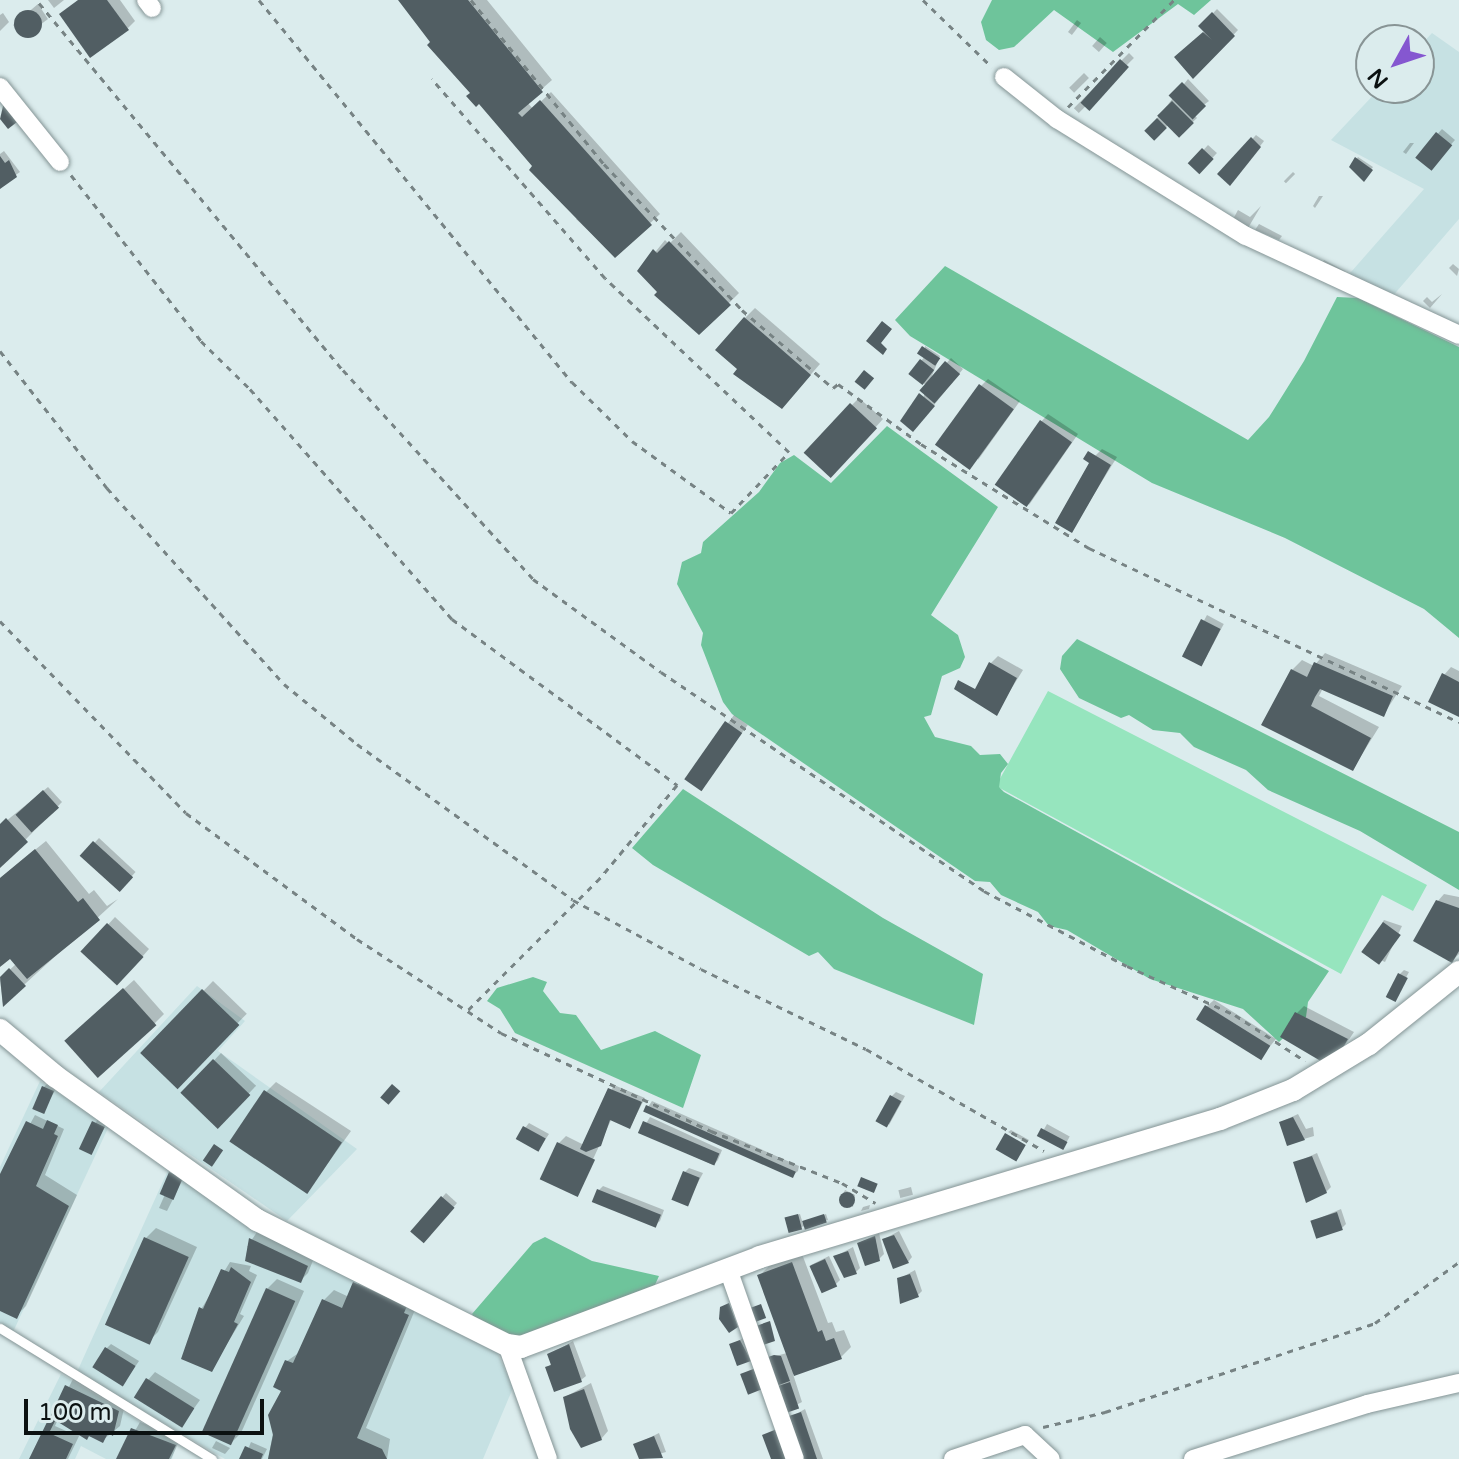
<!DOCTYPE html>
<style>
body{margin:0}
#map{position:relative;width:1459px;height:1459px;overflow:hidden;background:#dbeced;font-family:"Varela Round",sans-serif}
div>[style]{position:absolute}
.built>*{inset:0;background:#c6e1e3}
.green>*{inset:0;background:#96e5be}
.forest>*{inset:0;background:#6ec49b}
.shadow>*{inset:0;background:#0003;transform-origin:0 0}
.building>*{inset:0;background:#515e63;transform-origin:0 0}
.round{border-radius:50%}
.path>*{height:3px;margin-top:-1.5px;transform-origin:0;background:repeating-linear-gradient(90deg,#778384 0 6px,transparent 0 12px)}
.roads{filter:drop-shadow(0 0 2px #849495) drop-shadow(0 0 2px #849495)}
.service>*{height:9px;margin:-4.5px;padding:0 4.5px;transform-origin:4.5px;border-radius:4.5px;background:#fff}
.minor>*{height:18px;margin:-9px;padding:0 9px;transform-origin:9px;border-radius:9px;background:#fff}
.tertiary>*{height:22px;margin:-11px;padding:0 11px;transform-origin:11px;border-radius:11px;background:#fff}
span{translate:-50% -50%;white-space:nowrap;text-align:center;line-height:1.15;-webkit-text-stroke:8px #dbeced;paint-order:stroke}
.north{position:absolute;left:1355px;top:24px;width:80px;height:80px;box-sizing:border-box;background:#dbeced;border:2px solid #889495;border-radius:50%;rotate:230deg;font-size:22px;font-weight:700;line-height:32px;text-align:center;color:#0b1111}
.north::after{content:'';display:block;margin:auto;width:28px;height:36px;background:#8557d0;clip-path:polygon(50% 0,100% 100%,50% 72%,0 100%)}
.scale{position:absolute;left:24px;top:1399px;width:240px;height:36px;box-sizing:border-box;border:4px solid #0b1111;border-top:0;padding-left:10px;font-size:24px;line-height:28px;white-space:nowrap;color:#0b1111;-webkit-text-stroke:6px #dbeced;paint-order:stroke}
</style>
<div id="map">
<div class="built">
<i style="clip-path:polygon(1432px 33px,1459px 52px,1459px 219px,1391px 298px,1344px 280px,1424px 189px,1331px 140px,1380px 88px,1419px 88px,1419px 47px)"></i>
<i style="clip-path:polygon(197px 986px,245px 1021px,218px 1051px,357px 1149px,287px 1221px,99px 1092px)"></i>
<i style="clip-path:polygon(40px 1081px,109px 1126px,13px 1332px,0 1323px,0 1167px)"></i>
<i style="clip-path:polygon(169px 1168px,305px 1257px,418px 1308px,497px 1352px,513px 1388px,483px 1459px,225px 1459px,77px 1372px)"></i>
<i style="clip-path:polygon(61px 1374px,177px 1444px,172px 1459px,106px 1459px,81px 1446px,75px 1459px,19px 1459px)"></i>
</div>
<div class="green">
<i style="clip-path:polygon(1048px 691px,1427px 885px,1413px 911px,1382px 895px,1341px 974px,996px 786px)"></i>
</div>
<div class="forest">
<i style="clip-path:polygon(992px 0,1211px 0,1194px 15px,1178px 4px,1113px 52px,1054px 10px,1014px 47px,999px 50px,986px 40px,981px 22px)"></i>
<i style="clip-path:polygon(945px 266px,1248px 440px,1269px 417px,1304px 361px,1337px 297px,1358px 298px,1459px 347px,1459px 638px,1424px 609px,1285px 538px,1152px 483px,910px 336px,895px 320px)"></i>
<i style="clip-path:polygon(887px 426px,998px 507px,931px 615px,958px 635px,965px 657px,960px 668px,942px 676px,931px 715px,924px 717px,935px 737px,971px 746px,980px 755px,1000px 754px,1008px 764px,1001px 773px,999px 787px,1004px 792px,1329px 971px,1308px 1002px,1306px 1017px,1279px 1042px,1243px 1009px,1150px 979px,1067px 930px,1049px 926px,1038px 912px,1001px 895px,990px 882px,975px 881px,732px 714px,723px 702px,701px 645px,703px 633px,677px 584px,682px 562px,701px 553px,703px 542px,759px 492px,780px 463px,794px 455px,831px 483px)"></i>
<i style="clip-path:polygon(1077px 639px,1459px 832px,1459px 890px,1360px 831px,1268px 790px,1246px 770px,1194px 747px,1180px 733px,1153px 730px,1129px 715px,1121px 718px,1079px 698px,1060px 669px,1062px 656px)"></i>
<i style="clip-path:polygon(683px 789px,883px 918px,983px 974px,974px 1025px,834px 969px,818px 952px,809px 956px,653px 865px,632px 848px)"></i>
<i style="clip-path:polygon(533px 977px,547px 982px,543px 991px,560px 1013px,576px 1015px,601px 1050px,655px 1031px,701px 1055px,683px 1108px,515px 1033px,500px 1009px,487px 1001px,497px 988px)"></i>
<i style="clip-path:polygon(545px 1237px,592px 1261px,659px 1276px,654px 1287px,515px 1340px,478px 1324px,472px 1314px,533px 1243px)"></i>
</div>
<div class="shadow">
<i style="clip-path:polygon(48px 0,64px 0,54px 8px)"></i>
<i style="clip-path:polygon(78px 0,120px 0,135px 21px,128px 28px)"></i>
<i style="clip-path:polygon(400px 0,487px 0,552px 80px,527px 102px,533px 109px,551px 92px,660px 214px,615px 256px,576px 219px,579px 216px)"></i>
<i style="clip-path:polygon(38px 4px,48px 19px,24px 37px,13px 25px)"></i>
<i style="clip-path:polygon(1217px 9px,1238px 30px,1194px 76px,1181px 53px,1206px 31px,1201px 26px)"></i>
<i style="clip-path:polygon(3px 13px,9px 22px,0 31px,0 15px)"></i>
<i style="left:1077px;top:20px;width:5px;height:15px;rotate:37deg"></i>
<i style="left:1100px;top:37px;width:9px;height:12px;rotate:41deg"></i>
<i style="left:1129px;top:53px;width:7px;height:78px;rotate:45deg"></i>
<i style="left:1084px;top:73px;width:7px;height:21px;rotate:45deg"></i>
<i style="clip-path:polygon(1188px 79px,1209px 101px,1193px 113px,1197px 118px,1179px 135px,1168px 125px,1154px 139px,1147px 131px)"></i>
<i style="clip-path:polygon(1442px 129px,1455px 140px,1434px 163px,1417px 157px)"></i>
<i style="clip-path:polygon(1256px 135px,1264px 141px,1235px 179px,1220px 174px)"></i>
<i style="clip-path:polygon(1410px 143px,1414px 143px,1406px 154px,1403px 152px)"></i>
<i style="left:1208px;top:145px;width:12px;height:25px;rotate:42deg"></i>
<i style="clip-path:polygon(4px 151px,20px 172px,0 186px,0 154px)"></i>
<i style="clip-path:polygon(1358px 157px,1373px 167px,1364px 179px,1351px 166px)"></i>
<i style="left:1293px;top:172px;width:3px;height:13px;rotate:45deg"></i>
<i style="clip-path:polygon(1319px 196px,1323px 196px,1315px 208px,1313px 206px)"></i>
<i style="clip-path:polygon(1261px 206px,1248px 228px,1232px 221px,1238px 210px,1250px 217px)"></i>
<i style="clip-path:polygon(1259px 224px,1282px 236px,1279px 240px,1255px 230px)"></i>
<i style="clip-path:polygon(681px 232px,739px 293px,699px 333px,640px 271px,665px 240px,669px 244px)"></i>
<i style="left:1324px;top:260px;width:24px;height:5px;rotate:28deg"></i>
<i style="clip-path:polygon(1453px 264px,1459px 269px,1457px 276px,1449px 268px)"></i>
<i style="clip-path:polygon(1442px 294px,1430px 308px,1423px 301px,1427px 297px,1432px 302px)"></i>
<i style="clip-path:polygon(755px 308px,820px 364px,792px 396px,745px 318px)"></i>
<i style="clip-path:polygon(925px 346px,940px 356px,929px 383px,951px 358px,963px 369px,918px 425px,926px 385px,911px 374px,925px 356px)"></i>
<i style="clip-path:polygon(988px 379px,1020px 401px,978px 460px,981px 386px)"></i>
<i style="clip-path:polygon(859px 398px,883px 419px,839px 468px,852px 405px)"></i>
<i style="clip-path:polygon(1048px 414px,1078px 434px,1029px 505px,1041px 422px)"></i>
<i style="clip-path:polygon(1102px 449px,1117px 457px,1072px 530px,1095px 456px)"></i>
<i style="left:1207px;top:615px;width:19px;height:46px;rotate:28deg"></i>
<i style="clip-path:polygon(1325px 653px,1402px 686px,1384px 714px,1323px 688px,1319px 696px,1379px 727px,1353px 769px,1264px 725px,1292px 670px,1302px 660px,1314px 666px)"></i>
<i style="clip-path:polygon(998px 656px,1023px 670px,996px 713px,991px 663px)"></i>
<i style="clip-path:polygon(1451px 667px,1459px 671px,1459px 715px,1444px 675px)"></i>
<i style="left:734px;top:715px;width:17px;height:79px;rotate:36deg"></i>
<i style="clip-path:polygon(48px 787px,62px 802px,0 866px,0 826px)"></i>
<i style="left:99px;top:838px;width:50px;height:24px;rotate:43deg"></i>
<i style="clip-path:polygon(46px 841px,89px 894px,94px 890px,107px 906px,118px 899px,3px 1004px,0 979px,17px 963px,11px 956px,0 965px,0 878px)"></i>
<i style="clip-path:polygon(1444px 894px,1459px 897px,1459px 954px,1452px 961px,1437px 902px)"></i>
<i style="clip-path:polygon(115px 917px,149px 949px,127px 974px,84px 951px)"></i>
<i style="clip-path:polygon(1384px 920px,1402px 926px,1385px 962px,1364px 953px)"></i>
<i style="clip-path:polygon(1404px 970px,1409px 972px,1395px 998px,1400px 974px)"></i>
<i style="clip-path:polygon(134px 980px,164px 1014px,154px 1024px,77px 1031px)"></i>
<i style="left:213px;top:981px;width:47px;height:100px;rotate:44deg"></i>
<i style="clip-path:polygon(1214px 1000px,1276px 1039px,1260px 1058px,1206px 1007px)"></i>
<i style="clip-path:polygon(1304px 1006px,1354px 1032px,1348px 1041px,1340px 1050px,1297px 1013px)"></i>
<i style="left:221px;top:1053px;width:48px;height:56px;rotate:43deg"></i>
<i style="clip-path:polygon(276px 1082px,351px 1131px,308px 1191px,266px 1092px)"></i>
<i style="clip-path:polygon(48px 1083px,57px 1087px,43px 1112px,44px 1087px)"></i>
<i style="clip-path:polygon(614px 1085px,645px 1098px,630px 1127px,612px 1118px,577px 1194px,559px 1143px,566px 1136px,584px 1145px)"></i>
<i style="clip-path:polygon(896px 1092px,905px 1096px,889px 1125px,891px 1097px)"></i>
<i style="clip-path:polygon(652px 1101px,799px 1166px,798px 1171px,793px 1175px,646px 1110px)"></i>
<i style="clip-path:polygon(1298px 1114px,1306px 1129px,1313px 1127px,1314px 1136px,1304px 1139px,1281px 1122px)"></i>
<i style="clip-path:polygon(35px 1115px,64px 1129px,45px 1175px,77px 1195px,26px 1306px,16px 1316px,0 1309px,0 1179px)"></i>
<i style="left:99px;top:1117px;width:10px;height:35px;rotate:29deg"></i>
<i style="clip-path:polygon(650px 1117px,722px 1150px,718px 1160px,713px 1165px,641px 1132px)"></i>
<i style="clip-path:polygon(529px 1123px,549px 1134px,539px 1149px,525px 1128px)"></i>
<i style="left:1047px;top:1124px;width:26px;height:14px;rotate:29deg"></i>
<i style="clip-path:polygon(1011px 1130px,1029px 1140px,1027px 1143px,1008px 1132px)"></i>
<i style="clip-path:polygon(1317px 1153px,1331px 1187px,1326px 1192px,1295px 1163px)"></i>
<i style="clip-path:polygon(689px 1168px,703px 1173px,694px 1190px,685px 1172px)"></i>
<i style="clip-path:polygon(176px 1169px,186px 1173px,167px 1211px,159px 1208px)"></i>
<i style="clip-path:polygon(603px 1186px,664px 1210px,660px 1221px,655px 1225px,599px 1190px)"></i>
<i style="left:911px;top:1187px;width:8px;height:13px;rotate:76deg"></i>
<i style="clip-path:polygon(845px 1190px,855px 1195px,853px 1207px,840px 1201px)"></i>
<i style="clip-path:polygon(446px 1193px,457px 1203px,429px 1236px,413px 1231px)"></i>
<i style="clip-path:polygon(870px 1205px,869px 1209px,861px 1211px,863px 1207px)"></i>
<i style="clip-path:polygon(1341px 1209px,1346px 1224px,1342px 1228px,1313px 1221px)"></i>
<i style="clip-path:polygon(800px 1214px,803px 1224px,826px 1214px,828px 1220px,801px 1227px,789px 1217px)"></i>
<i style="clip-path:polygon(156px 1228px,197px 1247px,158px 1332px,148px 1342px,107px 1323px,146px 1238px)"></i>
<i style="clip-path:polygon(899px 1231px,912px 1257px,908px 1262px,884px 1239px)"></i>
<i style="clip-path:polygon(257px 1232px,314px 1258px,308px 1273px,300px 1281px,247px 1247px)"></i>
<i style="clip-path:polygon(879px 1233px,884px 1254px,879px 1259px,859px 1243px)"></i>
<i style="clip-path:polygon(853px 1247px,860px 1268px,856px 1272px,836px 1256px)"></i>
<i style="clip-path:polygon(802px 1254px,828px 1323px,832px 1322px,836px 1332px,844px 1330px,851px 1347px,841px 1357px,793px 1374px,802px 1402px,784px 1411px,768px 1358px,787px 1353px,759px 1276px,769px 1266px)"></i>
<i style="clip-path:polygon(829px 1256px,840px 1280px,836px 1284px,811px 1265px)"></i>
<i style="clip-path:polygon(230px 1262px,251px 1266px,249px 1271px,257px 1275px,240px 1314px,244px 1316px,211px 1370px,197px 1316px)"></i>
<i style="clip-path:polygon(915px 1270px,922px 1291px,918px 1295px,899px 1279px)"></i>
<i style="clip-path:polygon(365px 1273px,417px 1305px,366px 1428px,390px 1439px,387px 1459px,268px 1459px,287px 1361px,300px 1352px,324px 1300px,334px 1290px,349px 1297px)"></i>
<i style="clip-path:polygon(277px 1279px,304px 1291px,241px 1433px,231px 1443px,267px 1289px)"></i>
<i style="clip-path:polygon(745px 1337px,750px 1359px,738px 1364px,731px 1345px)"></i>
<i style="clip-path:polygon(573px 1341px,586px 1376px,581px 1380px,547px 1368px,552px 1363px,549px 1355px)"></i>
<i style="clip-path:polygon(111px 1344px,139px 1361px,124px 1383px,106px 1349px)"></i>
<i style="clip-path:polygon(155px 1372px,200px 1400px,182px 1425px,148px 1380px)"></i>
<i style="clip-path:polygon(evenodd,73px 1379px,125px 1404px,120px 1426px,103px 1440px,80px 1434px,68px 1459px,32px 1459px,73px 1379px,58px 1419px,79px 1428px,75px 1435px,55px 1426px,58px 1419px)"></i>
<i style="clip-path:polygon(591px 1383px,608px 1431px,601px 1439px,565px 1397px)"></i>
<i style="clip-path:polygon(805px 1409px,823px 1459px,803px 1459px,789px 1418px)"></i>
<i style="clip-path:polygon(140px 1422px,181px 1437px,171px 1459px,119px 1459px)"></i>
<i style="clip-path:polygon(659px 1433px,666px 1452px,641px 1459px,635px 1445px)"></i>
<i style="clip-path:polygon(216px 1441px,230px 1448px,225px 1454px,212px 1448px)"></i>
<i style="clip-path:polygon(251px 1442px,267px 1449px,262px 1459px,244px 1459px)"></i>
</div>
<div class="building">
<i style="clip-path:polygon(78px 0,107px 0,129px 30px,90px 58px,59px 14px)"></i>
<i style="clip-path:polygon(398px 0,468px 0,543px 92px,518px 113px,522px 117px,540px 100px,652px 225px,615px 258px,529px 170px,532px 166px,479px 104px,476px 107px,466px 96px,470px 93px,427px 45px,430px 42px)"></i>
<i class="round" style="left:14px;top:10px;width:28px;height:28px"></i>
<i style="clip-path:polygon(1212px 12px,1235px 36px,1193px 79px,1174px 57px,1203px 32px,1212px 40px,1198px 26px)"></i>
<i style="left:1120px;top:59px;width:12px;height:59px;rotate:42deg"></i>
<i style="left:1182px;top:82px;width:34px;height:19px;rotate:45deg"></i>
<i style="left:1172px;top:101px;width:31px;height:21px;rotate:45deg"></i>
<i style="clip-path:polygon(4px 102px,17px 122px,8px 129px,0 119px)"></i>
<i style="left:1157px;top:118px;width:14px;height:18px;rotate:45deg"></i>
<i style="left:1436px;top:132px;width:21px;height:33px;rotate:39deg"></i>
<i style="clip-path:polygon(1251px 137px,1261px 147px,1230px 186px,1217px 174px)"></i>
<i style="left:1202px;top:148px;width:16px;height:21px;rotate:43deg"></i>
<i style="clip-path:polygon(0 156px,5px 163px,9px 160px,17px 177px,0 189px)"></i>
<i style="clip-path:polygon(1355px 157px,1373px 170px,1364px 182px,1349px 167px)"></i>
<i style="clip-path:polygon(669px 241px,731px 305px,699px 335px,654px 295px,657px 292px,637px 271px,653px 249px,657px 253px)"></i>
<i style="clip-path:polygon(744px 317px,811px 375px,782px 409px,733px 374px,737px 369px,715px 350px)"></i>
<i style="clip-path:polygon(882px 321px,892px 329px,881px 343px,887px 349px,883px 355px,866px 341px)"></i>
<i style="left:922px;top:346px;width:22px;height:9px;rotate:34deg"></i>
<i style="left:920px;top:359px;width:18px;height:19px;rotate:38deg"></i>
<i style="left:945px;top:361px;width:20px;height:39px;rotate:41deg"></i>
<i style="left:864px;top:370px;width:13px;height:15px;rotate:39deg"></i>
<i style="left:979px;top:384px;width:43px;height:75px;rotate:36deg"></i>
<i style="clip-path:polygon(919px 393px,935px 406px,913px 432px,900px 421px)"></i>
<i style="left:850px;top:403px;width:37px;height:68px;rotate:43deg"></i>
<i style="left:1040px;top:420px;width:39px;height:79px;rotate:35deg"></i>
<i style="clip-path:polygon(1088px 451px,1111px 465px,1072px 533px,1055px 523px,1089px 463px,1083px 459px)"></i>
<i style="left:1201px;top:619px;width:22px;height:42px;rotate:27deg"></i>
<i style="clip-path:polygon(989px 662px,1017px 678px,997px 716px,954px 689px,958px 680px,975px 689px)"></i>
<i style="clip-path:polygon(1314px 662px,1393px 696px,1384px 717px,1320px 689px,1315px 697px,1311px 706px,1371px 738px,1353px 771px,1261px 725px,1291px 669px,1307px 677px)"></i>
<i style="clip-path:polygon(1442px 673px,1459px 682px,1459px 717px,1428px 702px)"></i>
<i style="left:725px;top:721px;width:21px;height:71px;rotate:35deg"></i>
<i style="left:43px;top:790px;width:24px;height:37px;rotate:48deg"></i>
<i style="clip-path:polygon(6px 818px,28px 842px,0 868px,0 824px)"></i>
<i style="left:93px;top:841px;width:54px;height:20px;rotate:42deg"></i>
<i style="clip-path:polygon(35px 849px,78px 902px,83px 898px,100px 920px,27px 979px,10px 959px,0 967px,0 878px)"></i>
<i style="clip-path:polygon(1436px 900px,1459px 908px,1459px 951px,1452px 963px,1413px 941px)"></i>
<i style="left:1383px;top:922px;width:22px;height:37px;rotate:36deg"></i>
<i style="left:107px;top:923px;width:50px;height:39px;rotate:43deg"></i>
<i style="clip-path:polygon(9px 968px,26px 986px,3px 1007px,0 977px)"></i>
<i style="left:1398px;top:973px;width:11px;height:27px;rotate:27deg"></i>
<i style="left:123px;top:988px;width:50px;height:79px;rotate:48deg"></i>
<i style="left:202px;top:989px;width:52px;height:89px;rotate:44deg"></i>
<i style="left:1205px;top:1005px;width:77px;height:17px;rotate:32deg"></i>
<i style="clip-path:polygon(1295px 1012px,1348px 1039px,1341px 1051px,1324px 1063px,1280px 1037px)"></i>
<i style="left:213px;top:1059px;width:52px;height:47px;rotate:44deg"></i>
<i style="left:392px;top:1084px;width:11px;height:18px;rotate:41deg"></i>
<i style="left:42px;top:1086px;width:13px;height:25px;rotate:23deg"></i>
<i style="clip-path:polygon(608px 1088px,642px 1102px,630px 1129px,610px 1120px,601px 1146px,586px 1152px,580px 1149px)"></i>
<i style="left:264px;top:1090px;width:94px;height:62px;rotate:34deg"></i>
<i style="left:890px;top:1095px;width:13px;height:30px;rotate:29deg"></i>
<i style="left:646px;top:1105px;width:164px;height:7px;rotate:24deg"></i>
<i style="clip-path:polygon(1293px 1117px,1305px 1140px,1287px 1146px,1279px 1122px)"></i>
<i style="clip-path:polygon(47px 1120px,58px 1125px,54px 1134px,58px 1136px,36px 1186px,69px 1206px,17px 1319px,0 1311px,0 1174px,26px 1121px,43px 1129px)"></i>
<i style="left:92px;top:1121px;width:14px;height:31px;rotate:25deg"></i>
<i style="left:643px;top:1121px;width:83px;height:13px;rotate:23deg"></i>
<i style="left:523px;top:1126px;width:26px;height:15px;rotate:29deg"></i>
<i style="left:1041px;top:1128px;width:30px;height:9px;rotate:28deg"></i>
<i style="left:1005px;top:1133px;width:24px;height:19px;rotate:30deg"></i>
<i style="left:557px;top:1142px;width:42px;height:41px;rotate:25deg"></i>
<i style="left:214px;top:1144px;width:11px;height:20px;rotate:34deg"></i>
<i style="clip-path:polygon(1312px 1156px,1327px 1193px,1306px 1203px,1293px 1162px)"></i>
<i style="left:683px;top:1171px;width:18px;height:31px;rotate:22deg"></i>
<i style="left:169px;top:1172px;width:15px;height:24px;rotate:23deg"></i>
<i style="left:861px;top:1177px;width:18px;height:10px;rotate:22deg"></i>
<i style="left:597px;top:1189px;width:69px;height:14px;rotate:22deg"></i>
<i class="round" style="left:839px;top:1192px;width:16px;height:16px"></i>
<i style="left:441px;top:1196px;width:18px;height:47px;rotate:41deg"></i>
<i style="left:1337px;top:1212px;width:19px;height:28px;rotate:72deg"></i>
<i style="left:798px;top:1214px;width:16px;height:14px;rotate:75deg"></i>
<i style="left:824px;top:1214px;width:9px;height:23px;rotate:72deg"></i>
<i style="clip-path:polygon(894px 1235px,909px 1263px,893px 1269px,882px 1239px)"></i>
<i style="clip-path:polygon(875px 1236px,880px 1261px,865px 1266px,857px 1243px)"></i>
<i style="left:144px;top:1237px;width:49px;height:96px;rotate:24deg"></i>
<i style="clip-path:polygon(249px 1238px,308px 1266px,301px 1283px,245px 1261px)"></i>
<i style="clip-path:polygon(848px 1251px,857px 1274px,844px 1278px,833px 1256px)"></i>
<i style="left:825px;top:1259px;width:30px;height:17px;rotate:66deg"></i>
<i style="clip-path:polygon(792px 1262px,818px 1332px,822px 1330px,826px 1341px,834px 1338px,842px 1359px,794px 1376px,757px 1275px)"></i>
<i style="clip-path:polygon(231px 1267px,251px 1282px,234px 1322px,238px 1324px,212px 1372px,181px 1359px,199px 1307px,203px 1309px,221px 1269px,229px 1272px)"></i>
<i style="clip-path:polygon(910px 1274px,919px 1297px,900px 1304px,897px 1278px)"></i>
<i style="clip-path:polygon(353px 1282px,407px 1306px,404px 1313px,409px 1315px,357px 1438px,382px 1449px,387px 1459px,268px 1459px,273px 1435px,268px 1415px,281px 1391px,273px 1387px,285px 1360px,293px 1363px,322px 1299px,342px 1308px)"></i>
<i style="left:266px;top:1288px;width:32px;height:158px;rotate:24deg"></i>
<i style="clip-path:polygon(729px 1303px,738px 1327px,729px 1333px,719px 1319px,720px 1307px)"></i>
<i style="left:761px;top:1304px;width:15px;height:13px;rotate:70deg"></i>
<i style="clip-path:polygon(770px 1321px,775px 1341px,763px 1345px,756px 1326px)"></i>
<i style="clip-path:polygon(740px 1340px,751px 1361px,737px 1366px,729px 1344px)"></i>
<i style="clip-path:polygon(569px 1344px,582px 1382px,554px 1392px,545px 1367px,551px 1365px,547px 1354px)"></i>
<i style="left:105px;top:1347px;width:36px;height:24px;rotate:32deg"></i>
<i style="clip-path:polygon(774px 1355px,781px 1356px,790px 1381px,776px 1386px,765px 1358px)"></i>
<i style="left:756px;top:1368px;width:22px;height:17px;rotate:69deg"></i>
<i style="left:146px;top:1378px;width:57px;height:23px;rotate:32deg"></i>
<i style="left:790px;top:1382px;width:28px;height:17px;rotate:71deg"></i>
<i style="clip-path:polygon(65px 1385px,119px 1411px,113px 1436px,108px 1433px,103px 1443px,89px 1436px,87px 1440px,50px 1417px)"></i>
<i style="clip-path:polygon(584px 1389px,602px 1440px,581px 1448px,570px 1429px,563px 1397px)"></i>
<i style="clip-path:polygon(801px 1412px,817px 1459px,801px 1459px,786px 1417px)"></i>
<i style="clip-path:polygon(49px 1418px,55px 1421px,49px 1433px,73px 1444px,66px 1459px,29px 1459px)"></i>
<i style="clip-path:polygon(131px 1428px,176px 1445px,169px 1459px,116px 1459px)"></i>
<i style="clip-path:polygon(777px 1429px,788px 1459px,771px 1459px,762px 1435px)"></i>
<i style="clip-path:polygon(654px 1436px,663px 1458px,639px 1459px,633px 1444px)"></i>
<i style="clip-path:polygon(245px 1446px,263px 1454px,261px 1459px,239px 1459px)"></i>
</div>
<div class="path">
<i style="left:259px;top:0;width:494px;rotate:50.7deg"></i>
<i style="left:572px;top:382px;width:84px;rotate:44.5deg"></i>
<i style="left:632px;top:441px;width:122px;rotate:36deg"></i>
<i style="left:731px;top:513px;width:84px;rotate:-46.4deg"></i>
<i style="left:789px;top:452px;width:253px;rotate:-136.6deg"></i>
<i style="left:605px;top:278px;width:264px;rotate:-131deg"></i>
<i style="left:471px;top:0;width:211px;rotate:51deg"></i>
<i style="left:604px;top:164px;width:201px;rotate:46.6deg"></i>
<i style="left:742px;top:310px;width:120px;rotate:40.6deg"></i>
<i style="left:833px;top:388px;width:6px;rotate:-39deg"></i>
<i style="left:838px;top:384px;width:102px;rotate:35.9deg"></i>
<i style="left:921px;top:444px;width:198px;rotate:31.8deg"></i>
<i style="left:1089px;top:548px;width:409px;rotate:25.2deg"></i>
<i style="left:923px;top:0;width:96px;rotate:44.2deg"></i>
<i style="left:39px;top:3px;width:477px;rotate:50.4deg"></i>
<i style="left:343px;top:370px;width:282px;rotate:47.7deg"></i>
<i style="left:533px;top:579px;width:158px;rotate:36deg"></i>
<i style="left:661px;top:672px;width:390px;rotate:34.1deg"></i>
<i style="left:984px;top:891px;width:161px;rotate:27.7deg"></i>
<i style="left:1127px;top:966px;width:119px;rotate:24.4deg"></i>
<i style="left:1235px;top:1015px;width:84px;rotate:33.3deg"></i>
<i style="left:1068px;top:107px;width:151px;rotate:-45.3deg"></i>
<i style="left:71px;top:175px;width:211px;rotate:51.9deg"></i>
<i style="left:201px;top:341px;width:69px;rotate:44.4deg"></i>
<i style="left:250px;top:389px;width:306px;rotate:48.7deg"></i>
<i style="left:452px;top:619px;width:280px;rotate:36.4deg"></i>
<i style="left:677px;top:785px;width:121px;rotate:129.6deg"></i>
<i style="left:600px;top:878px;width:187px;rotate:135deg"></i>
<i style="left:0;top:351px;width:174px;rotate:52deg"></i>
<i style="left:107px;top:488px;width:264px;rotate:47.9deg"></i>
<i style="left:284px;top:684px;width:94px;rotate:39.4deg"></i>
<i style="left:357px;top:744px;width:266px;rotate:35.8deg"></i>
<i style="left:573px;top:900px;width:145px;rotate:28.3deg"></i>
<i style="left:701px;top:969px;width:183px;rotate:25.9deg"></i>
<i style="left:866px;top:1049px;width:205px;rotate:29.8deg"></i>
<i style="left:0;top:621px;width:267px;rotate:45.9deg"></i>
<i style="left:186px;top:813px;width:212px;rotate:36.4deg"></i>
<i style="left:357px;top:939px;width:172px;rotate:33.1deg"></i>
<i style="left:501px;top:1033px;width:232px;rotate:25deg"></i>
<i style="left:711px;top:1131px;width:141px;rotate:21.7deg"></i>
<i style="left:842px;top:1183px;width:39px;rotate:31deg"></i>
<i style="left:1043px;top:1427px;width:64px;rotate:-13.6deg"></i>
<i style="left:1105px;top:1412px;width:284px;rotate:-18.2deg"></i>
<i style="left:1375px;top:1323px;width:104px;rotate:-36deg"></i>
</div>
<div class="roads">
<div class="service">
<i style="left:0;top:1328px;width:249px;rotate:31.7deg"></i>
</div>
<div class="minor">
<i style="left:146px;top:0;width:10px;rotate:53deg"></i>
<i style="left:1004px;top:77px;width:68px;rotate:38.4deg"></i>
<i style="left:1057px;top:119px;width:222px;rotate:31.8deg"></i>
<i style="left:1246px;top:236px;width:235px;rotate:24.9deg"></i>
<i style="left:0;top:87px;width:96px;rotate:51.3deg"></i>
<i style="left:728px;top:1269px;width:201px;rotate:70.6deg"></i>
<i style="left:507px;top:1345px;width:121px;rotate:70.2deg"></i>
<i style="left:953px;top:1459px;width:76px;rotate:-18.4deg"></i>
<i style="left:1025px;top:1435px;width:35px;rotate:43deg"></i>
<i style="left:1193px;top:1459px;width:182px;rotate:-17.5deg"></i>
<i style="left:1367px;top:1404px;width:94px;rotate:-12.9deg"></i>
</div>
<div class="tertiary">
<i style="left:0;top:1030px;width:72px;rotate:39.9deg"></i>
<i style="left:55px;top:1076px;width:248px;rotate:35.5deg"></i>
<i style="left:257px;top:1220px;width:280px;rotate:26.6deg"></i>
<i style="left:507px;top:1345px;width:14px;rotate:8deg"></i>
<i style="left:521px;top:1347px;width:255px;rotate:-20.6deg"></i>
<i style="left:760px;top:1257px;width:480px;rotate:-16.7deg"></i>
<i style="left:1220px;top:1119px;width:79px;rotate:-21.7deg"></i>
<i style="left:1293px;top:1090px;width:89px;rotate:-31.2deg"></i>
<i style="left:1369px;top:1044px;width:115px;rotate:-38.7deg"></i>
</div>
</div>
<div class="north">N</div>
<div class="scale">100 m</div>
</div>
